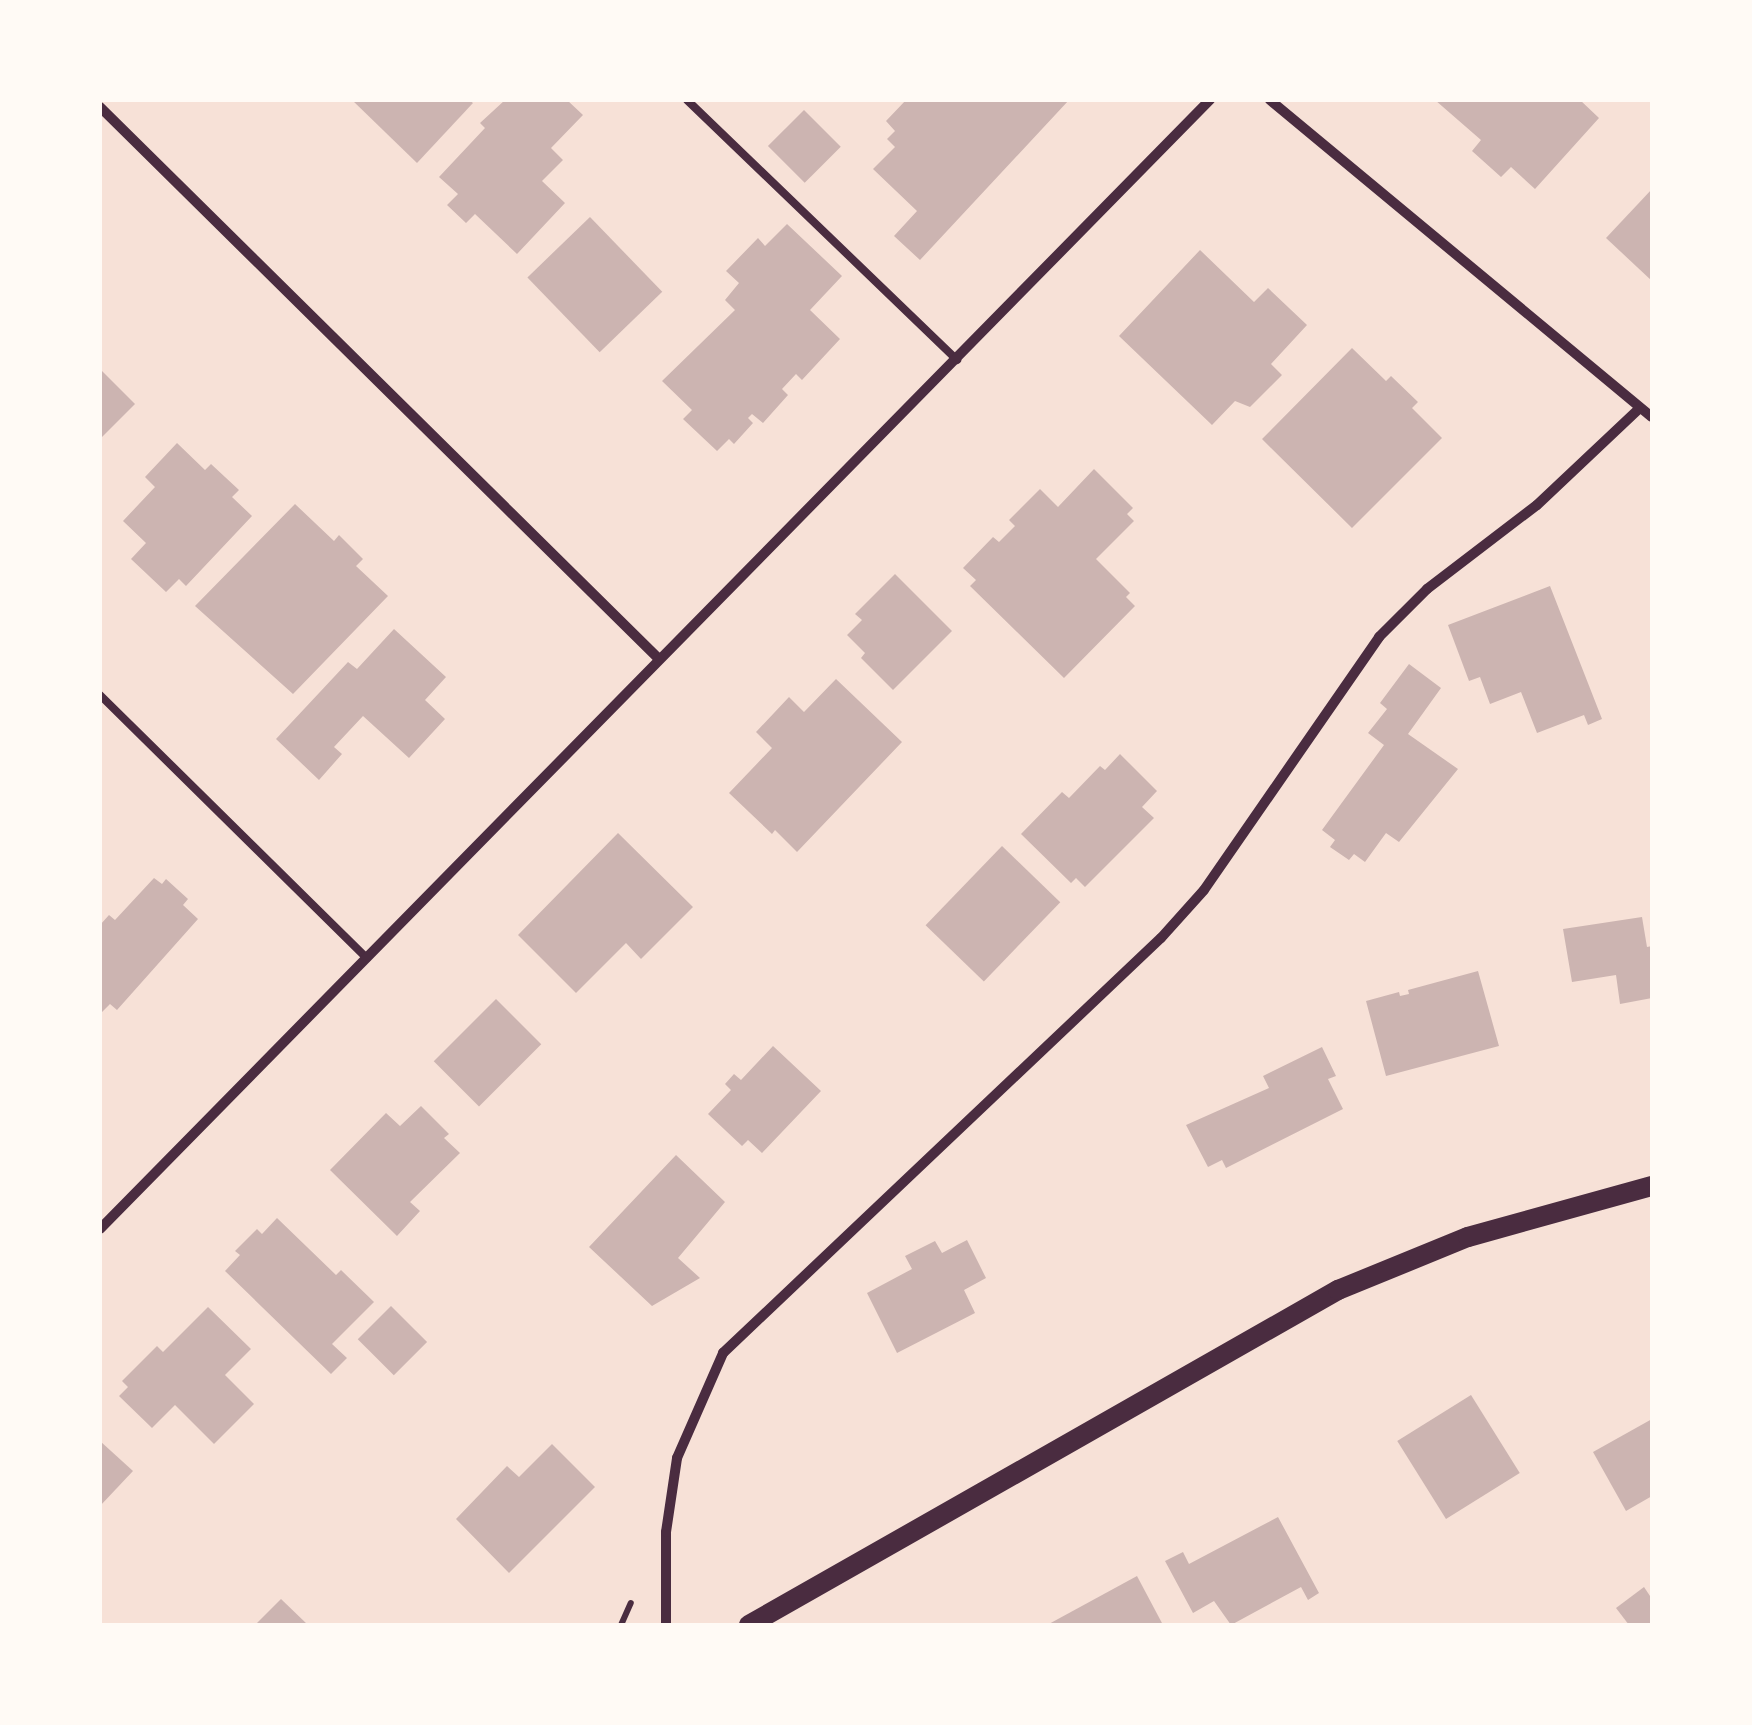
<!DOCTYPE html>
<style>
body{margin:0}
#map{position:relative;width:1752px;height:1725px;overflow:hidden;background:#f7e1d7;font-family:"DejaVu Sans",sans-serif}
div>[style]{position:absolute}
.building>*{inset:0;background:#ccb4b1;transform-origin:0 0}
.path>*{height:6px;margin:-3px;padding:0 3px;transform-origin:3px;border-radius:3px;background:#4a2c40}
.service>*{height:8px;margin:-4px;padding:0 4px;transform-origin:4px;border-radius:4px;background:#4a2c40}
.minor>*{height:10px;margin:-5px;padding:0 5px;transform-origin:5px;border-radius:5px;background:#4a2c40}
.secondary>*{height:20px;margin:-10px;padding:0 10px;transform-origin:10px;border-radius:10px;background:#4a2c40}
span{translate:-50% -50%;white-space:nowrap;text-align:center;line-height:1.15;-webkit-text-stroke:10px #fffaf5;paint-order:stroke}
.frame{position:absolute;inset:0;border:102px solid #fffaf5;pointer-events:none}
</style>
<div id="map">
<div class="building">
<i style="clip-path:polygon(352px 100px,469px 100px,473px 103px,417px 163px)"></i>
<i style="clip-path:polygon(505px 100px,567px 100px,583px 115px,551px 148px,563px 160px,542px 181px,565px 203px,517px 254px,475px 214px,466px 223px,447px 205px,458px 194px,439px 177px,485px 128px,480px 123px)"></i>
<i style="clip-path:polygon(906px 100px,1069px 100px,920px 260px,894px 236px,917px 211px,873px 169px,895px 147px,887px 139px,895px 131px,886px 121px)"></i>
<i style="clip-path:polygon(1435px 100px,1580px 100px,1599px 118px,1535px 189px,1511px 167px,1501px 177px,1472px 151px,1481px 140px)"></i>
<i style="left:804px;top:110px;width:52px;height:51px;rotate:45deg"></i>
<i style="clip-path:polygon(1652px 189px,1652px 281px,1606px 238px)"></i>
<i style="left:590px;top:217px;width:104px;height:87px;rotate:46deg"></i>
<i style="clip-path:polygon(787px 224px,842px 276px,810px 310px,840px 339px,802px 380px,796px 374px,782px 389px,788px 395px,763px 423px,752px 414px,748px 418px,753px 423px,734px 444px,729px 439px,717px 451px,683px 419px,692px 410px,662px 381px,735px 310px,725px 300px,739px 283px,726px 271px,758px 238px,765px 246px)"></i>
<i style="clip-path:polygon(1200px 250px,1254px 302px,1268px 288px,1307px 325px,1271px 364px,1282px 375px,1250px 407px,1235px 401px,1212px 425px,1119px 336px)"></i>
<i style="clip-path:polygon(1352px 348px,1386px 381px,1391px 376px,1418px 402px,1412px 408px,1442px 438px,1352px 528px,1262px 439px)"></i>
<i style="clip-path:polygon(100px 369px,135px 404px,100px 439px)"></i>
<i style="clip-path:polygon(177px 443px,205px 470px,211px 464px,239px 490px,232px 497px,252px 516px,186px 586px,179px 579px,166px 592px,131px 559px,146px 543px,123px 521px,155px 487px,145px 477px)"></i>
<i style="clip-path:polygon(1094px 469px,1133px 508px,1127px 514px,1134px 521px,1096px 559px,1130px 593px,1126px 597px,1135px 606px,1064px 678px,970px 586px,976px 580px,963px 568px,993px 537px,999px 542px,1015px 526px,1009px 520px,1040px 489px,1058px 507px)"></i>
<i style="clip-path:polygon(295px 504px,334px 541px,339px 535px,363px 559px,356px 566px,388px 596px,293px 694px,195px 606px)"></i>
<i style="clip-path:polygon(895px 574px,952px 631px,893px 690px,861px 658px,865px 653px,847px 635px,862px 620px,855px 614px)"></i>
<i style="clip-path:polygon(1550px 586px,1602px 719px,1588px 725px,1584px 715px,1537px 733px,1521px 692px,1490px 704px,1480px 677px,1469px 681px,1448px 625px)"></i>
<i style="clip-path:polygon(394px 629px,446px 677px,425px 700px,445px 719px,409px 758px,363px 716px,334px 747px,342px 754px,319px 780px,276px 739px,348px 662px,357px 669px)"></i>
<i style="clip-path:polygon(1409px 664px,1441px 688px,1408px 734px,1458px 769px,1399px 842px,1386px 833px,1365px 862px,1354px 854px,1349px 860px,1330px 847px,1335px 840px,1322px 830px,1384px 745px,1368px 733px,1387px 709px,1380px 703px)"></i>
<i style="clip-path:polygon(836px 679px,902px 742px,797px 852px,775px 830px,772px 834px,729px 793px,772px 748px,756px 732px,789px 697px,804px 712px)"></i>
<i style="clip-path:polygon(1120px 754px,1157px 791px,1142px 807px,1154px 818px,1085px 887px,1076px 878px,1071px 883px,1021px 834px,1062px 792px,1069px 798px,1100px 766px,1105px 770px)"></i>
<i style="clip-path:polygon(618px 833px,693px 907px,641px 959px,626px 943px,576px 993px,518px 935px)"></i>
<i style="left:1002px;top:846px;width:81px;height:110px;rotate:44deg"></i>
<i style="clip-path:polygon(154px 878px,162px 884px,166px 879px,188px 899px,183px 905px,198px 919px,117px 1010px,110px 1004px,100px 1014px,100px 925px,109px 915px,115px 920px)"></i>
<i style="clip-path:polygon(1642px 917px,1647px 947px,1652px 946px,1652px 998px,1620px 1004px,1616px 975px,1572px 982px,1563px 929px)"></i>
<i style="clip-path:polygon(1478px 971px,1499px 1046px,1386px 1076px,1366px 1001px,1399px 992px,1400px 996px,1409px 994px,1408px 990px)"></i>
<i style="left:496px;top:999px;width:64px;height:88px;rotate:45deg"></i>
<i style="clip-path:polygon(773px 1046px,821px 1091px,762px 1153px,748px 1140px,742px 1146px,708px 1114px,731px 1090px,725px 1084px,734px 1074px,741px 1080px)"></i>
<i style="clip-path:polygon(1322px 1047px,1336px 1076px,1328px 1079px,1343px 1109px,1226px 1168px,1222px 1160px,1208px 1167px,1186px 1125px,1269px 1088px,1263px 1076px)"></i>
<i style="clip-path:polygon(421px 1106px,449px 1134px,444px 1138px,460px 1153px,410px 1202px,420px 1211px,397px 1236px,330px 1170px,386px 1113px,400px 1126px)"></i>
<i style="clip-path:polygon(676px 1155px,725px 1202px,678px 1258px,700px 1278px,652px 1306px,589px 1247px)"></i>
<i style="clip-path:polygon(277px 1218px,336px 1275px,341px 1270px,374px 1302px,332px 1344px,347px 1358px,331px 1374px,225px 1271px,240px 1255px,235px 1251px,257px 1229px,262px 1234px)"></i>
<i style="clip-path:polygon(967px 1240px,986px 1278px,964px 1290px,975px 1313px,897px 1353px,867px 1293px,912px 1269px,905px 1256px,935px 1241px,942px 1253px)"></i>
<i style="left:391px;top:1306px;width:51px;height:47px;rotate:45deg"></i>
<i style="clip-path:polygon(208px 1307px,251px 1349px,225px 1375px,254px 1404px,214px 1444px,175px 1405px,152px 1428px,119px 1396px,128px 1387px,122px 1381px,157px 1346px,163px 1352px)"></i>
<i style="left:1471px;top:1395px;width:92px;height:87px;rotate:58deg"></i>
<i style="clip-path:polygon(1652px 1419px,1652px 1496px,1626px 1511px,1593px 1452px)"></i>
<i style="clip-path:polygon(100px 1441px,133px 1471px,100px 1506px)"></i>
<i style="clip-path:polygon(552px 1444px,595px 1487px,509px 1573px,456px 1519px,507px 1466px,519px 1477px)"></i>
<i style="clip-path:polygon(1278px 1517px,1319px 1593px,1308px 1600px,1301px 1587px,1231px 1625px,1214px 1601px,1193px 1613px,1165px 1561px,1183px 1552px,1189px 1564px)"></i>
<i style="clip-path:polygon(1137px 1576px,1163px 1625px,1047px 1625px)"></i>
<i style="clip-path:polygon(1644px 1587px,1652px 1599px,1652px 1625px,1629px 1625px,1616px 1608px)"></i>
<i style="clip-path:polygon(281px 1599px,308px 1625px,255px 1625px)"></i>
</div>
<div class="path">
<i style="left:621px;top:1625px;width:24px;rotate:-66deg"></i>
</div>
<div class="service">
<i style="left:687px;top:100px;width:375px;rotate:43.9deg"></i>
<i style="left:100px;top:695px;width:375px;rotate:44.6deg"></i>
</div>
<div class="minor">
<i style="left:1270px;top:100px;width:496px;rotate:39.7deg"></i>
<i style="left:100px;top:107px;width:784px;rotate:44.64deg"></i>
<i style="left:100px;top:1229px;width:1583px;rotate:-45.49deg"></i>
<i style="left:666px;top:1625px;width:93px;rotate:-90deg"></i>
<i style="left:666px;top:1532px;width:75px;rotate:-81.5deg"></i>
<i style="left:677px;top:1458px;width:115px;rotate:-66.3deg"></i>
<i style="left:723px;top:1353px;width:603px;rotate:-43.46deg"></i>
<i style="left:1161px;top:938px;width:64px;rotate:-48.1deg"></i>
<i style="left:1204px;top:890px;width:308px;rotate:-55.3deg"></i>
<i style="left:1379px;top:637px;width:68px;rotate:-45deg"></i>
<i style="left:1427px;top:589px;width:138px;rotate:-37.4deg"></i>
<i style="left:1537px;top:505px;width:140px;rotate:-43.3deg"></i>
</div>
<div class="secondary">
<i style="left:749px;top:1625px;width:678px;rotate:-29.63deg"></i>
<i style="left:1338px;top:1290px;width:140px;rotate:-22.2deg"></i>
<i style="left:1468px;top:1237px;width:191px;rotate:-15.5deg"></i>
</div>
<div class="frame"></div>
</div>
